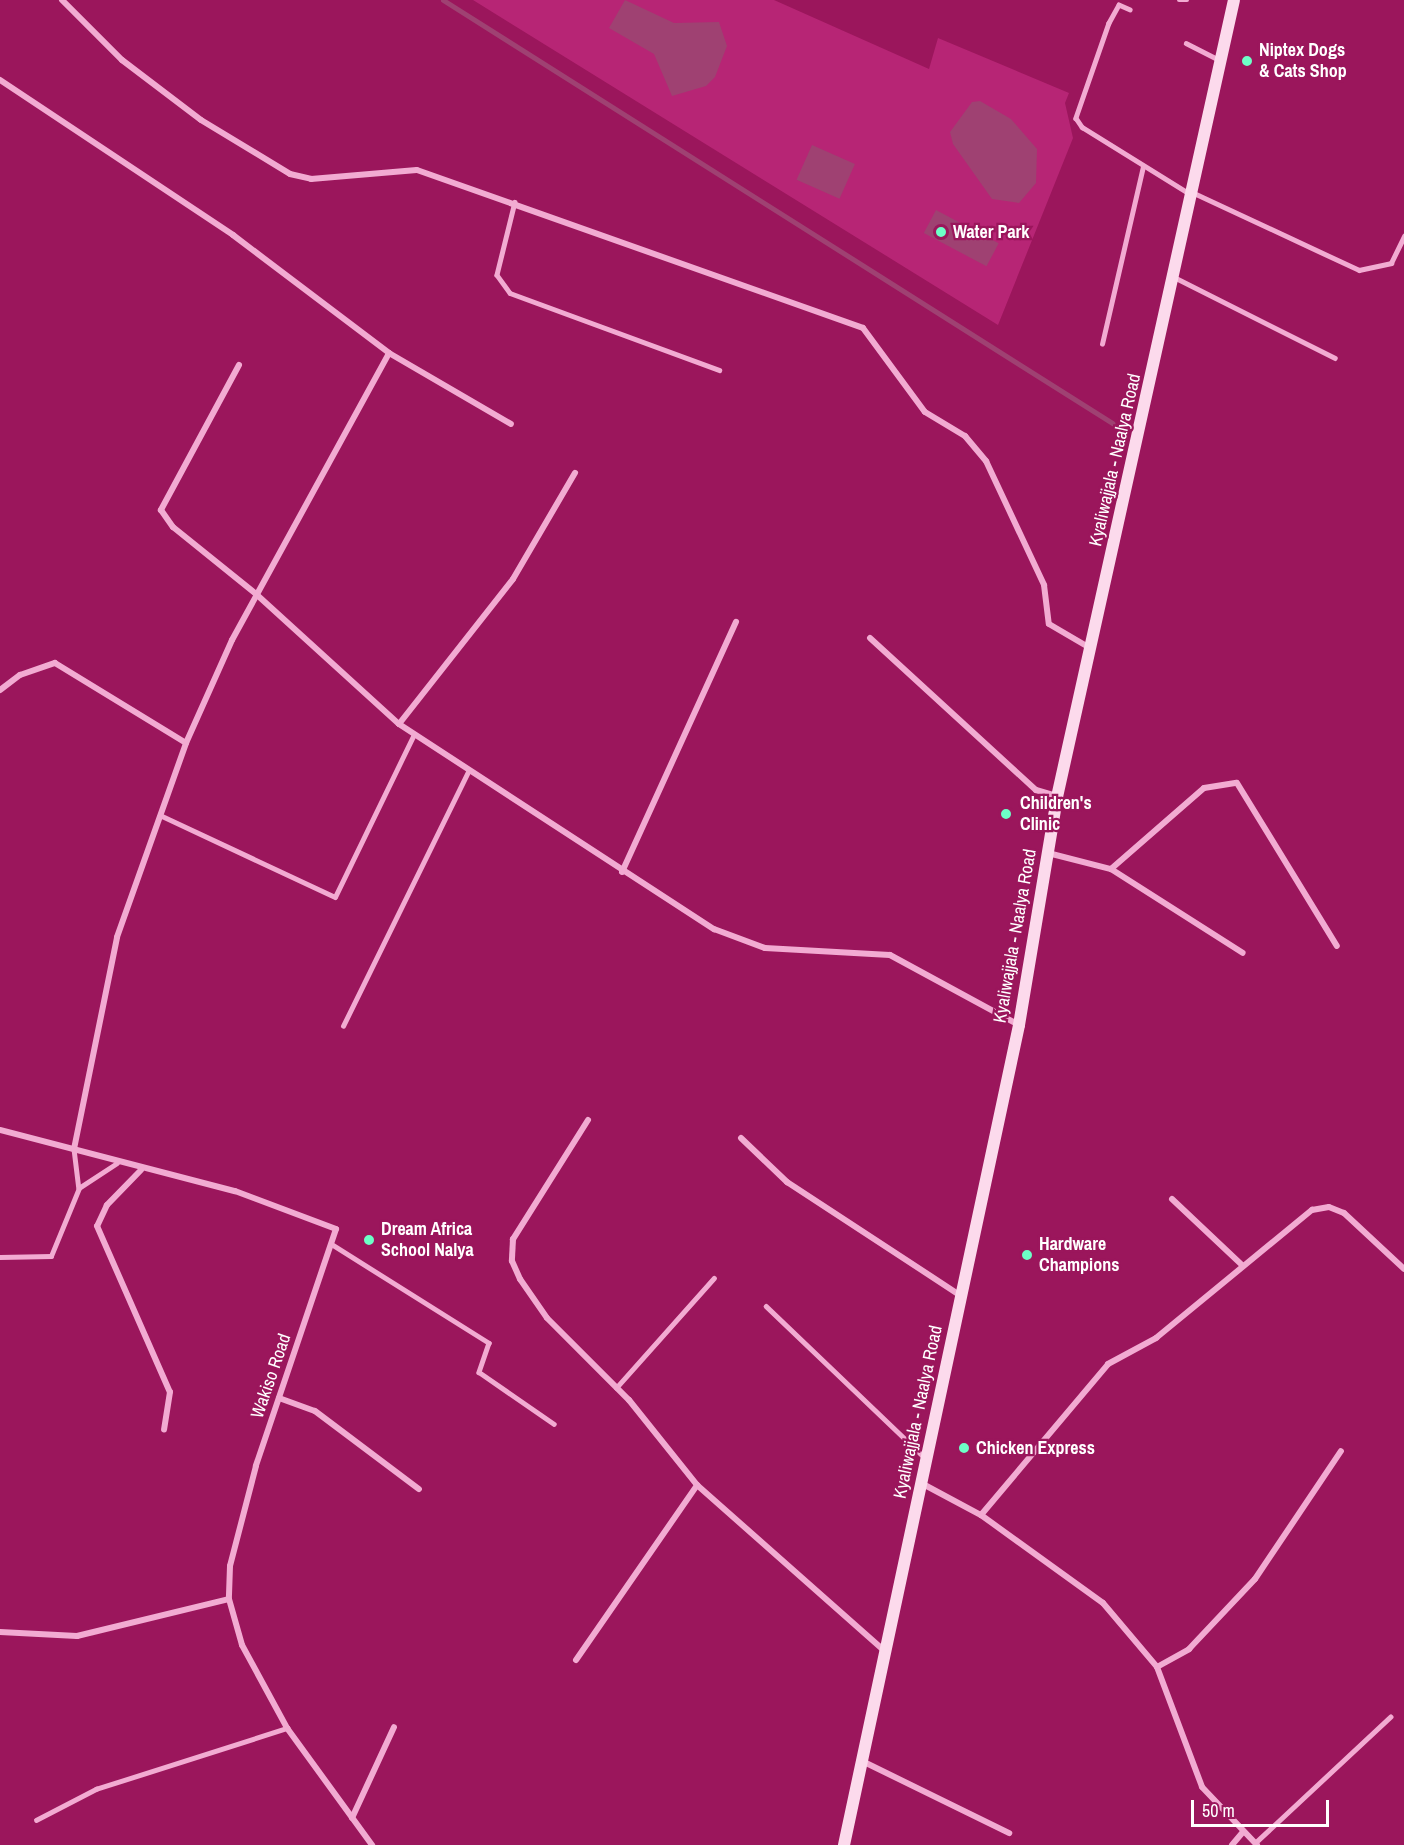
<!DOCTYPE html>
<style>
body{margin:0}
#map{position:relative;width:1404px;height:1845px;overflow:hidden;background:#9b165c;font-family:"Archivo Narrow",sans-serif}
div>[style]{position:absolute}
.green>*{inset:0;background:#b72575}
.water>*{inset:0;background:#9f4172;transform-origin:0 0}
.stream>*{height:5px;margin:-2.5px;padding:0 2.5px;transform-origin:2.5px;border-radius:2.5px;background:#9f4172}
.service>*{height:4.5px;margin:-2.25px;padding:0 2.25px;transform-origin:2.25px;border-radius:2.25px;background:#f2abd2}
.minor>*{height:6px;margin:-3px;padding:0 3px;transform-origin:3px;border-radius:3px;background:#f2abd2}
.secondary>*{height:12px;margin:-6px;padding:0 6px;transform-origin:6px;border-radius:6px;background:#fcdaec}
.dots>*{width:16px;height:16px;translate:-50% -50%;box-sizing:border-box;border:3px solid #9b165c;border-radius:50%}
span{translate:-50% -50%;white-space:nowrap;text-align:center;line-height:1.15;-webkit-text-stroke:4.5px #9b165c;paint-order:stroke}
.poi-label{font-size:18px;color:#fff;font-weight:700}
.left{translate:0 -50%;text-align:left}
.street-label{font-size:18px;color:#fff}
.scale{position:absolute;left:1191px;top:1800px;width:138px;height:27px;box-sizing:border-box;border:3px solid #fff;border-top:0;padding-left:8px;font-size:18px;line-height:21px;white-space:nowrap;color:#fff;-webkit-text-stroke:4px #9b165c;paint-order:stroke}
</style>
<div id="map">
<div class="green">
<i style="clip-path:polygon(473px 0,774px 0,929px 69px,938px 38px,1069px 93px,1065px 103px,1073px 138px,998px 325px)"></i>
</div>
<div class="water">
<i style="clip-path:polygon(625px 0,674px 23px,719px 22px,727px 46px,715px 77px,706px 86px,672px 96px,654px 54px,609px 28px)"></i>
<i style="clip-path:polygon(980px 101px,1011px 119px,1037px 149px,1036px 183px,1019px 203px,992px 199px,953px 144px,950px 132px,972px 102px)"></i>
<i style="left:812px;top:145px;width:47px;height:38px;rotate:24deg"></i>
<i style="left:936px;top:210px;width:71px;height:26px;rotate:28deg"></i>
</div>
<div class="stream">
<i style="left:443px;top:0;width:792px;rotate:32.3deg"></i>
</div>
<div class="service">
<i style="left:1179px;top:0;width:8px"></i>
<i style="left:1130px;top:10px;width:12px;rotate:-156deg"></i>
<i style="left:1119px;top:5px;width:21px;rotate:119deg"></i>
<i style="left:1109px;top:23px;width:101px;rotate:109.2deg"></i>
<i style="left:1076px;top:118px;width:11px;rotate:56deg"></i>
<i style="left:1082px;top:127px;width:127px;rotate:31.8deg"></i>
<i style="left:1186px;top:43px;width:37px;rotate:27deg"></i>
<i style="left:1194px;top:193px;width:182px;rotate:25deg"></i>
<i style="left:1359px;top:270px;width:33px;rotate:-12deg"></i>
<i style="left:1391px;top:263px;width:30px;rotate:-64deg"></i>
<i style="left:515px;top:202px;width:75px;rotate:103.9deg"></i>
<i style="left:497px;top:275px;width:22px;rotate:54deg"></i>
<i style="left:510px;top:293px;width:223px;rotate:20.2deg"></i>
<i style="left:1174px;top:277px;width:180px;rotate:26.7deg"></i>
<i style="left:1102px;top:344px;width:182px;rotate:-77deg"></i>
<i style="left:160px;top:815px;width:193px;rotate:25.1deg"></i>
<i style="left:335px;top:897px;width:181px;rotate:-64.1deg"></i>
<i style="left:343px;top:1026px;width:285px;rotate:-63.8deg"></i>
<i style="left:74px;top:1149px;width:39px;rotate:83deg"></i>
<i style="left:333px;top:1245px;width:184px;rotate:32.1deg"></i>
<i style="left:489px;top:1343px;width:31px;rotate:109deg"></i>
<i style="left:479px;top:1372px;width:91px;rotate:34.7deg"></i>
<i style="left:0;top:1257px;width:51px;rotate:-1.1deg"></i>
<i style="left:51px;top:1256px;width:74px;rotate:-67.6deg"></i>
<i style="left:79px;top:1188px;width:45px;rotate:-33.3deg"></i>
<i style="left:766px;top:1306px;width:220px;rotate:43.7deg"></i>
<i style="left:616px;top:1388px;width:147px;rotate:-48.3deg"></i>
<i style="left:36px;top:1820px;width:68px;rotate:-27.3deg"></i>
<i style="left:96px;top:1789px;width:201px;rotate:-17.7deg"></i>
<i style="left:1255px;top:1843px;width:185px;rotate:-43deg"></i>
</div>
<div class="minor">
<i style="left:62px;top:0;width:85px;rotate:45deg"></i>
<i style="left:122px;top:60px;width:99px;rotate:37.2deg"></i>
<i style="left:201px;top:120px;width:104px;rotate:31.2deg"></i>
<i style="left:290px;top:174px;width:22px;rotate:13deg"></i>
<i style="left:311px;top:179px;width:106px;rotate:-4.9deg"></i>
<i style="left:417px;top:170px;width:473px;rotate:19.5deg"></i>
<i style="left:863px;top:328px;width:104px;rotate:53.6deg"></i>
<i style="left:925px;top:412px;width:47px;rotate:31deg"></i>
<i style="left:965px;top:436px;width:33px;rotate:50deg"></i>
<i style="left:986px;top:461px;width:137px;rotate:64.9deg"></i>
<i style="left:1044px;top:585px;width:39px;rotate:83deg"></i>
<i style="left:1049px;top:624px;width:48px;rotate:30.3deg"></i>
<i style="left:0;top:80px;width:280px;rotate:33.6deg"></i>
<i style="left:233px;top:235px;width:196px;rotate:37.1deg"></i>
<i style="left:389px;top:353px;width:141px;rotate:30.2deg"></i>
<i style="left:239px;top:365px;width:165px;rotate:118.3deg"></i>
<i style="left:161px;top:510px;width:21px;rotate:55deg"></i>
<i style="left:173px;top:527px;width:107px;rotate:38.9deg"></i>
<i style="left:256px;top:594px;width:193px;rotate:42.3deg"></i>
<i style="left:399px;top:724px;width:376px;rotate:33.1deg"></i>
<i style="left:714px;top:929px;width:54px;rotate:20.4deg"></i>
<i style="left:765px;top:948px;width:125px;rotate:3.2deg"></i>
<i style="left:890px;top:955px;width:147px;rotate:28.5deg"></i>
<i style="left:870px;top:638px;width:225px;rotate:42.5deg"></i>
<i style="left:1036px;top:790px;width:22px;rotate:16deg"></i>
<i style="left:0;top:690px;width:25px;rotate:-37deg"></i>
<i style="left:20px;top:675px;width:37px;rotate:-19deg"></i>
<i style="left:55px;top:663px;width:153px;rotate:31.4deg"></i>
<i style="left:399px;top:724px;width:184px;rotate:-51.8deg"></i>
<i style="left:513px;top:579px;width:123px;rotate:-59.7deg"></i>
<i style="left:1048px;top:853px;width:65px;rotate:14.3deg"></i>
<i style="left:1111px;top:869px;width:123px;rotate:-41.1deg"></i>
<i style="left:1204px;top:788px;width:33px;rotate:-9deg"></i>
<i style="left:1237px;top:783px;width:191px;rotate:58.5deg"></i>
<i style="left:1111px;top:869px;width:156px;rotate:32.5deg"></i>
<i style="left:622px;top:872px;width:275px;rotate:-65.5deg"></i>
<i style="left:588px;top:1120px;width:141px;rotate:122.2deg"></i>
<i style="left:513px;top:1239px;width:22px;rotate:93deg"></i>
<i style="left:512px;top:1261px;width:20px;rotate:66deg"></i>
<i style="left:520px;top:1279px;width:47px;rotate:55.3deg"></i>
<i style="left:547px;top:1318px;width:116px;rotate:45deg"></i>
<i style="left:629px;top:1400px;width:109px;rotate:51.3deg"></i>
<i style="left:697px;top:1485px;width:252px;rotate:41.5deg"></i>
<i style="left:0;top:1130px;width:243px;rotate:14.6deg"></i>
<i style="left:235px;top:1191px;width:108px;rotate:20.6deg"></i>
<i style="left:336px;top:1229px;width:250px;rotate:108.7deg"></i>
<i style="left:256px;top:1466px;width:103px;rotate:104.6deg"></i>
<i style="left:230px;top:1566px;width:33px;rotate:92deg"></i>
<i style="left:229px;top:1599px;width:48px;rotate:74.2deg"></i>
<i style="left:242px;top:1645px;width:94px;rotate:61.5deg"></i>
<i style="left:287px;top:1728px;width:145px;rotate:54deg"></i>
<i style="left:741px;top:1138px;width:64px;rotate:43.7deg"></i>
<i style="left:787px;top:1182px;width:208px;rotate:33.2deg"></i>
<i style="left:74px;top:1149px;width:216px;rotate:-78.5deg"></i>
<i style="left:117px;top:937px;width:206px;rotate:-70.4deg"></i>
<i style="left:186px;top:743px;width:113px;rotate:-65.9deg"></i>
<i style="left:232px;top:640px;width:327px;rotate:-61.3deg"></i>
<i style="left:141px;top:1170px;width:49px;rotate:134.2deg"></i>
<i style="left:107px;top:1205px;width:23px;rotate:115deg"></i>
<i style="left:97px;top:1226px;width:181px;rotate:66.3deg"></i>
<i style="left:170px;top:1392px;width:38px;rotate:99deg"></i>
<i style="left:1172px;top:1199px;width:96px;rotate:43.3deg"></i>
<i style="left:279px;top:1398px;width:38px;rotate:20deg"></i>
<i style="left:315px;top:1411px;width:130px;rotate:36.9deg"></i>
<i style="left:921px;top:1483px;width:68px;rotate:28.1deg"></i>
<i style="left:981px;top:1515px;width:150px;rotate:35.8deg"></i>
<i style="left:1103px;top:1603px;width:84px;rotate:49.8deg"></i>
<i style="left:1157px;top:1667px;width:128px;rotate:69.4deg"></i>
<i style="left:1202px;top:1787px;width:80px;rotate:46.5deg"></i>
<i style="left:981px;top:1515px;width:197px;rotate:-49.9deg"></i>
<i style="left:1108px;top:1364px;width:55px;rotate:-28.4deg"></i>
<i style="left:1156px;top:1338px;width:202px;rotate:-39.4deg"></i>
<i style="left:1312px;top:1210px;width:17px;rotate:-10deg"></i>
<i style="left:1329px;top:1207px;width:16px;rotate:22deg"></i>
<i style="left:1344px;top:1213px;width:82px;rotate:43deg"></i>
<i style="left:0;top:1632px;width:77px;rotate:3deg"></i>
<i style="left:77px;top:1636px;width:156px;rotate:-13.7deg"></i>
<i style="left:576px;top:1660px;width:213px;rotate:-55.3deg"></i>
<i style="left:1157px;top:1667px;width:37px;rotate:-29deg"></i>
<i style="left:1189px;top:1649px;width:96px;rotate:-46.7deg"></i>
<i style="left:1255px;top:1579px;width:154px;rotate:-56.1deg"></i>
<i style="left:862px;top:1761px;width:164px;rotate:26.1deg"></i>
<i style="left:352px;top:1818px;width:100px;rotate:-65.2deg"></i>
<i style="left:1232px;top:1845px;width:17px;rotate:-50deg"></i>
</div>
<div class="secondary">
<i style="left:844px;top:1845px;width:838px;rotate:-77.95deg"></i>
<i style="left:1019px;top:1025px;width:231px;rotate:-80.5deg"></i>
<i style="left:1057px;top:797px;width:816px;rotate:-77.48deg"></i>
</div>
<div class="dots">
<i style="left:1247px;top:61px;background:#6dffc7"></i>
<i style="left:941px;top:232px;background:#6dffc7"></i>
<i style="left:1006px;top:814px;background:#6dffc7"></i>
<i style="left:369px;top:1240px;background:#6dffc7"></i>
<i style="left:1027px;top:1255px;background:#6dffc7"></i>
<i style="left:964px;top:1448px;background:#6dffc7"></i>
</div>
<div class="poi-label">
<span class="left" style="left:1259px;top:61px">Niptex Dogs<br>&amp; Cats Shop</span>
<span class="left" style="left:953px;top:232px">Water Park</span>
<span class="left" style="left:1020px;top:814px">Children's<br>Clinic</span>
<span class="left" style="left:381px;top:1240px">Dream Africa<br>School Nalya</span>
<span class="left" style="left:1039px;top:1255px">Hardware<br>Champions</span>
<span class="left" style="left:976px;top:1448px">Chicken Express</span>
</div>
<div class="street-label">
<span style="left:1115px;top:460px;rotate:-77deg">Kyaliwajjala - Naalya Road</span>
<span style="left:1015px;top:936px;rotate:-80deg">Kyaliwajjala - Naalya Road</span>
<span style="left:271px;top:1376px;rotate:-71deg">Wakiso Road</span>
<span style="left:918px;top:1412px;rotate:-78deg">Kyaliwajjala - Naalya Road</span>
</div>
<div class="scale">50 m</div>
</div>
